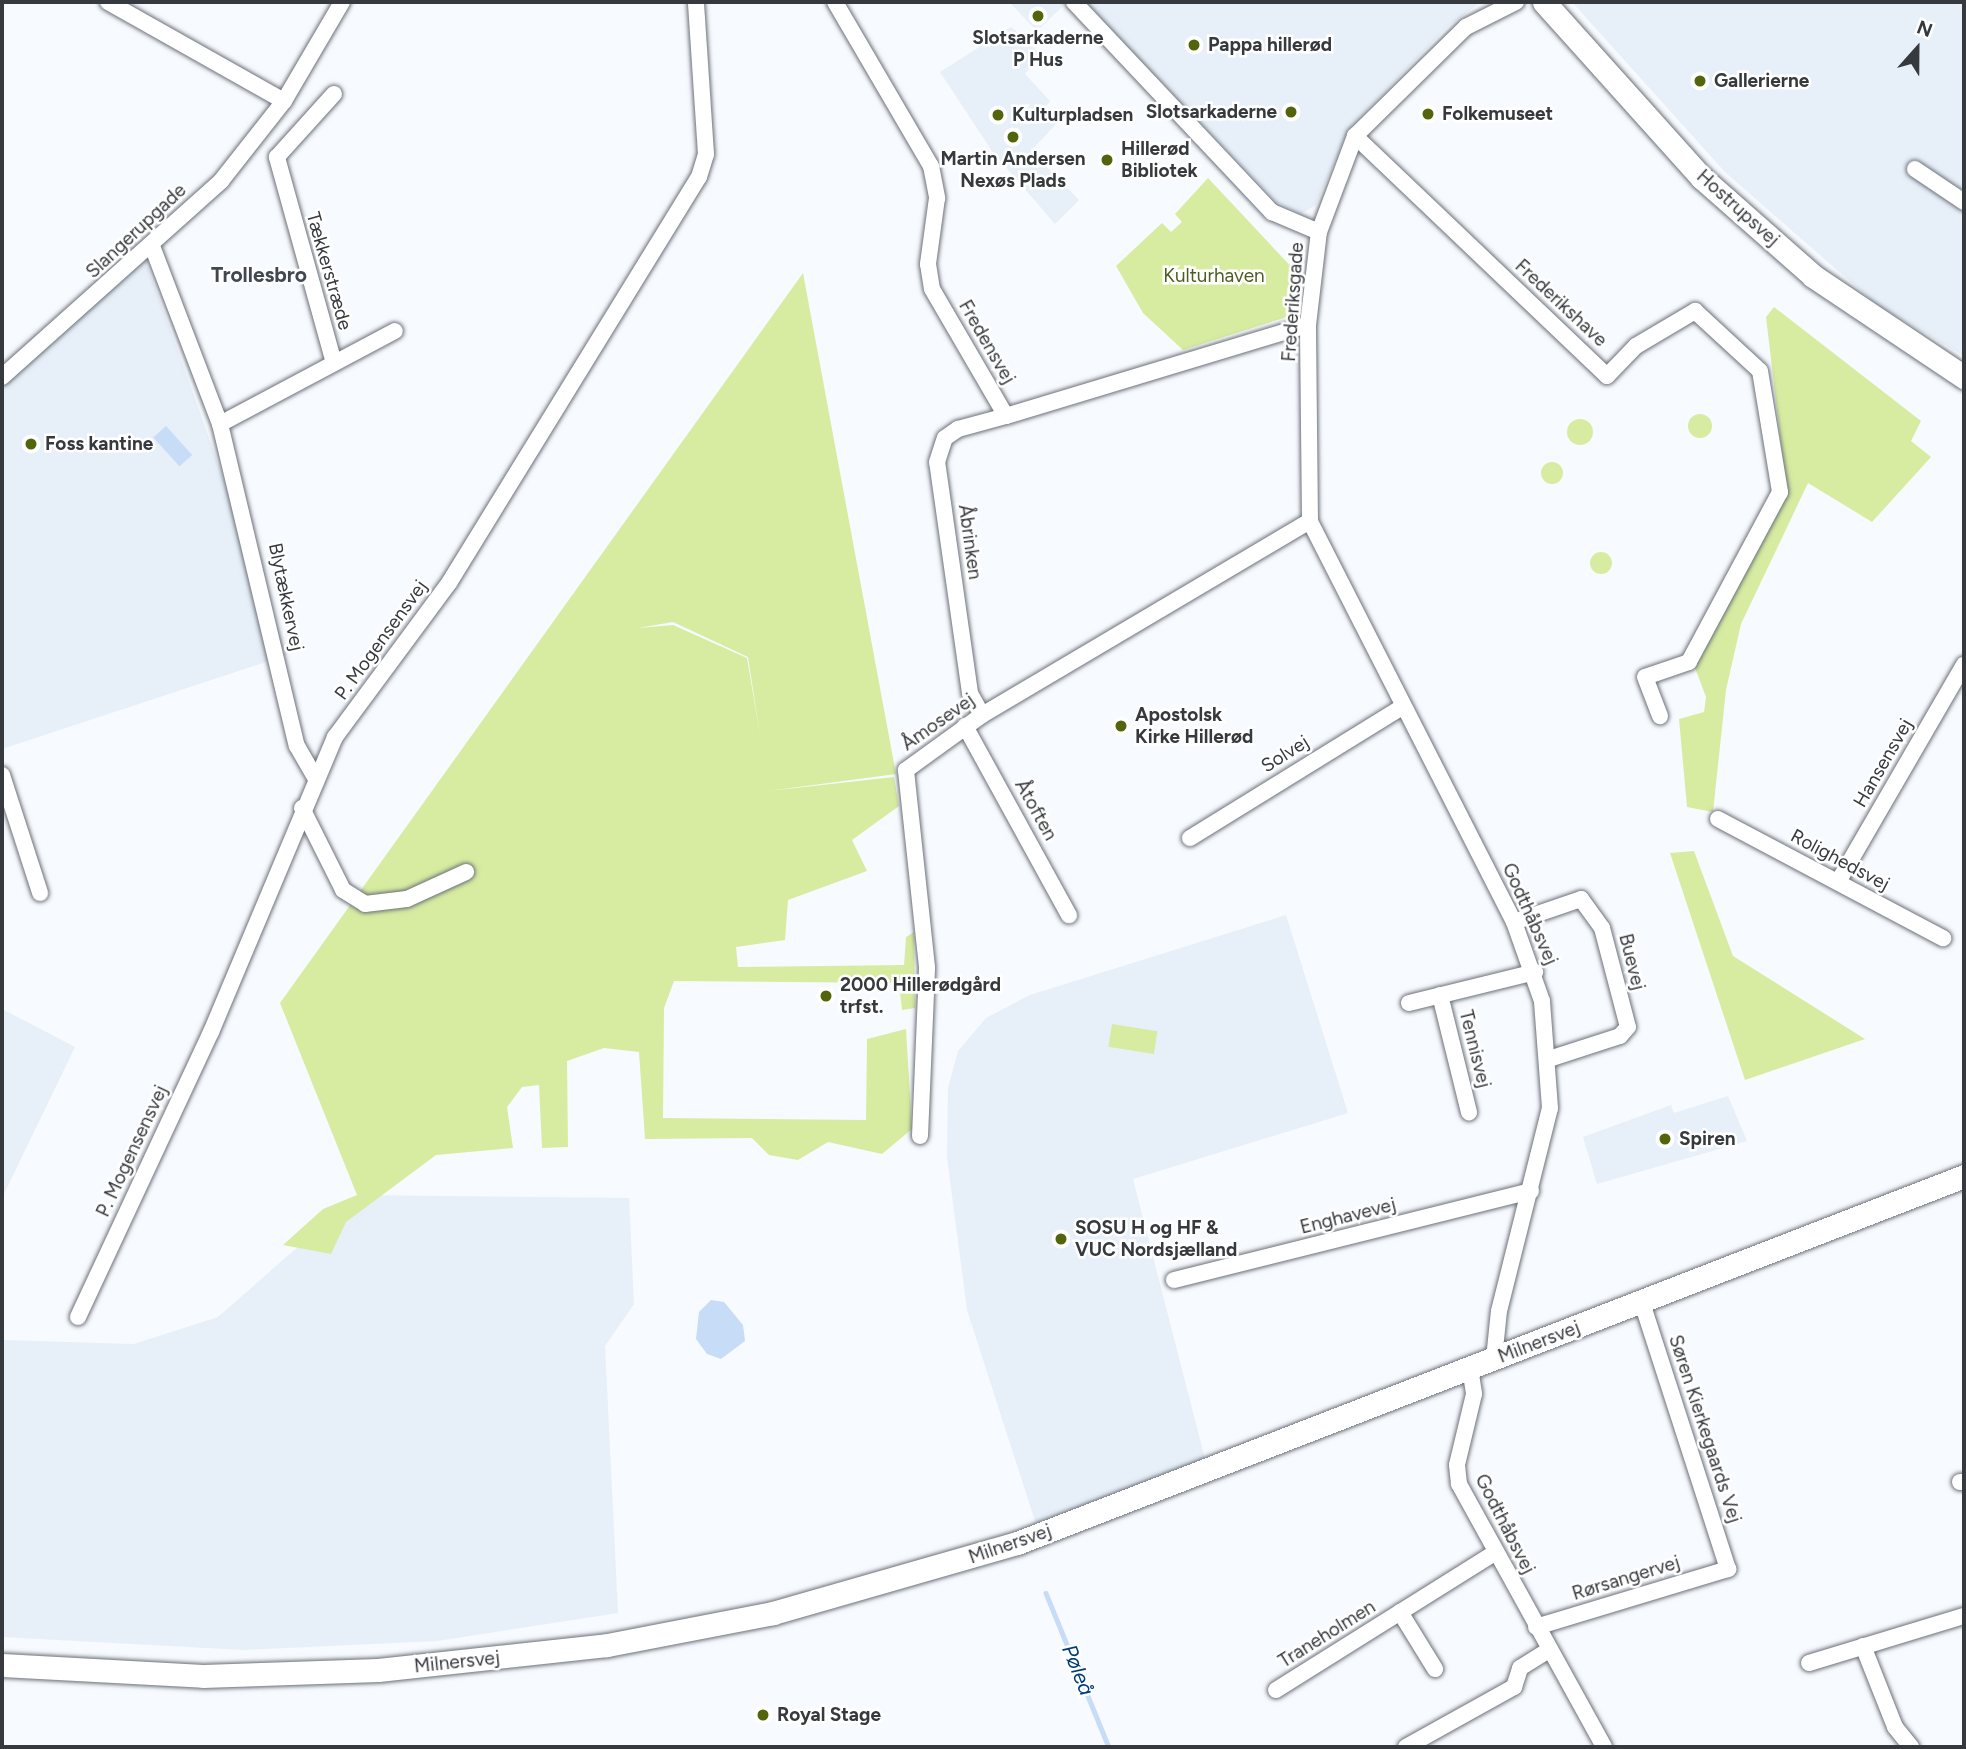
<!DOCTYPE html>
<meta charset="utf-8">
<style>
body{margin:0}
#map{position:relative;width:1966px;height:1749px;overflow:hidden;background:#f7fafe;font-family:Figtree,sans-serif}
div>[style]{position:absolute}
.built>*{inset:0;background:#e7eff8}
.green>*{inset:0;background:#d7eca1;transform-origin:0 0}
.round{border-radius:50%}
.water>*{inset:0;background:#c6dcf7;transform-origin:0 0}
.stream>*{height:4.5px;margin:-2.25px;padding:0 2.25px;transform-origin:2.25px;border-radius:2.25px;background:#c6dcf7}
.roads{filter:drop-shadow(0 0 2px #6b7179) drop-shadow(0 0 2px #6b7179)}
.street>*{height:16px;margin:-8px;padding:0 8px;transform-origin:8px;border-radius:8px;background:#fff}
.secondary>*{height:23px;margin:-11.5px;padding:0 11.5px;transform-origin:11.5px;border-radius:11.5px;background:#fff}
.dots>*{width:19px;height:19px;translate:-50% -50%;box-sizing:border-box;border:4px solid #fff;border-radius:50%}
span{translate:-50% -50%;white-space:nowrap;text-align:center;line-height:1.15;-webkit-text-stroke:5px #fff;paint-order:stroke}
.poi-label{font-size:19px;color:#36393d;font-weight:700}
.left{translate:0 -50%;text-align:left}
.right{translate:-100% -50%;text-align:right}
.street-label{font-size:19px;color:#36393d}
.park-label{font-size:19px;color:#4e5c22}
.neighbourhood-label{font-size:21px;color:#42484f;font-weight:700}
.water-label{font-size:21px;color:#003d75;font-style:italic}
.frame{position:absolute;inset:0;border:4px solid #36393d;pointer-events:none}
.north{position:absolute;left:1882px;top:14px;width:70px;height:70px;-webkit-text-stroke:5px #fff;paint-order:stroke;rotate:21deg;font-size:19px;font-weight:700;line-height:28px;text-align:center;color:#36393d}
.north::after{content:'';display:block;margin:auto;width:24px;height:32px;background:#36393d;clip-path:polygon(50% 0,100% 100%,50% 72%,0 100%)}
</style>
<div id="map">
<div class="built">
<i style="clip-path:polygon(1009px 2px,1067px 2px,1037px 31px)"></i>
<i style="clip-path:polygon(1084px 2px,1481px 2px,1447px 27px,1348px 130px,1316px 205px,1301px 214px,1277px 202px)"></i>
<i style="clip-path:polygon(1572px 2px,1964px 2px,1964px 356px,1877px 305px,1725px 172px)"></i>
<i style="clip-path:polygon(1011px 27px,1041px 54px,1025px 74px,1050px 101px,1045px 108px,1057px 123px,1031px 151px,1079px 200px,1055px 224px,992px 151px,940px 72px)"></i>
<i style="clip-path:polygon(137px 237px,287px 655px,2px 749px,2px 380px)"></i>
<i style="clip-path:polygon(1286px 915px,1348px 1113px,1133px 1179px,1205px 1459px,1036px 1524px,967px 1310px,947px 1157px,948px 1088px,958px 1051px,986px 1018px,1030px 995px)"></i>
<i style="clip-path:polygon(2px 1009px,75px 1047px,2px 1198px)"></i>
<i style="clip-path:polygon(1728px 1096px,1747px 1141px,1597px 1184px,1583px 1137px,1671px 1105px,1674px 1113px)"></i>
<i style="clip-path:polygon(357px 1195px,629px 1198px,634px 1304px,605px 1346px,618px 1613px,437px 1641px,244px 1650px,2px 1637px,2px 1340px,134px 1344px,218px 1317px)"></i>
</div>
<div class="green">
<i style="clip-path:polygon(1208px 178px,1296px 272px,1293px 315px,1183px 350px,1143px 313px,1116px 266px,1162px 223px,1171px 232px,1182px 222px,1175px 214px)"></i>
<i style="clip-path:polygon(evenodd,803px 273px,896px 774px,768px 791px,894px 777px,899px 806px,852px 840px,867px 871px,788px 900px,785px 940px,736px 947px,738px 967px,904px 965px,906px 937px,914px 932px,915px 1008px,902px 1010px,899px 983px,674px 981px,664px 1008px,663px 1118px,866px 1120px,867px 1039px,906px 1029px,912px 1129px,882px 1154px,828px 1142px,798px 1160px,769px 1155px,752px 1138px,645px 1139px,639px 1052px,604px 1048px,567px 1061px,568px 1147px,542px 1148px,539px 1085px,522px 1087px,507px 1107px,513px 1148px,436px 1155px,346px 1222px,331px 1254px,283px 1245px,323px 1209px,357px 1195px,280px 1003px,803px 273px,673px 622px,748px 657px,760px 735px,747px 658px,673px 625px,638px 628px,673px 622px)"></i>
<i style="clip-path:polygon(1774px 307px,1921px 421px,1911px 441px,1931px 457px,1872px 522px,1808px 483px,1741px 624px,1726px 690px,1713px 812px,1687px 807px,1679px 719px,1704px 712px,1706px 697px,1695px 668px,1786px 486px,1766px 317px)"></i>
<i class="round" style="left:1688px;top:414px;width:24px;height:24px"></i>
<i class="round" style="left:1567px;top:419px;width:26px;height:26px"></i>
<i class="round" style="left:1541px;top:462px;width:22px;height:22px"></i>
<i class="round" style="left:1590px;top:552px;width:22px;height:22px"></i>
<i style="clip-path:polygon(1694px 851px,1733px 956px,1865px 1039px,1745px 1080px,1670px 853px)"></i>
<i style="left:1112px;top:1024px;width:46px;height:23px;rotate:9deg"></i>
</div>
<div class="water">
<i style="left:166px;top:426px;width:39px;height:17px;rotate:48deg"></i>
<i style="clip-path:polygon(711px 1300px,724px 1302px,743px 1325px,745px 1341px,721px 1359px,707px 1354px,696px 1339px,699px 1312px)"></i>
</div>
<div class="stream">
<i style="left:1046px;top:1593px;width:166px;rotate:67.8deg"></i>
</div>
<div class="roads">
<div class="street">
<i style="left:108px;top:2px;width:202px;rotate:29.4deg"></i>
<i style="left:835px;top:2px;width:190px;rotate:59.7deg"></i>
<i style="left:931px;top:166px;width:33px;rotate:79deg"></i>
<i style="left:937px;top:198px;width:67px;rotate:97.8deg"></i>
<i style="left:928px;top:264px;width:25px;rotate:81deg"></i>
<i style="left:932px;top:289px;width:147px;rotate:59.8deg"></i>
<i style="left:1006px;top:416px;width:315px;rotate:-16.8deg"></i>
<i style="left:1074px;top:2px;width:289px;rotate:46.7deg"></i>
<i style="left:1272px;top:212px;width:51px;rotate:23.1deg"></i>
<i style="left:1355px;top:136px;width:348px;rotate:43.6deg"></i>
<i style="left:1607px;top:376px;width:42px;rotate:-46deg"></i>
<i style="left:1636px;top:346px;width:69px;rotate:-30.7deg"></i>
<i style="left:1695px;top:311px;width:88px;rotate:42.7deg"></i>
<i style="left:1760px;top:371px;width:123px;rotate:80.6deg"></i>
<i style="left:1780px;top:492px;width:193px;rotate:118.2deg"></i>
<i style="left:1689px;top:662px;width:46px;rotate:161.2deg"></i>
<i style="left:1645px;top:677px;width:42px;rotate:69deg"></i>
<i style="left:1915px;top:169px;width:59px;rotate:34deg"></i>
<i style="left:152px;top:246px;width:191px;rotate:69.1deg"></i>
<i style="left:220px;top:424px;width:331px;rotate:76.6deg"></i>
<i style="left:297px;top:746px;width:36px;rotate:60deg"></i>
<i style="left:334px;top:363px;width:214px;rotate:-105.5deg"></i>
<i style="left:277px;top:157px;width:85px;rotate:-47.9deg"></i>
<i style="left:2px;top:377px;width:294px;rotate:-41.8deg"></i>
<i style="left:221px;top:181px;width:102px;rotate:-51.8deg"></i>
<i style="left:284px;top:101px;width:115px;rotate:-59.6deg"></i>
<i style="left:220px;top:424px;width:198px;rotate:-28deg"></i>
<i style="left:982px;top:715px;width:25px;rotate:-119deg"></i>
<i style="left:970px;top:693px;width:233px;rotate:-98.1deg"></i>
<i style="left:937px;top:462px;width:25px;rotate:-72deg"></i>
<i style="left:945px;top:438px;width:16px;rotate:-35deg"></i>
<i style="left:958px;top:429px;width:50px;rotate:-15.2deg"></i>
<i style="left:965px;top:726px;width:216px;rotate:61.2deg"></i>
<i style="left:2px;top:775px;width:124px;rotate:72.1deg"></i>
<i style="left:302px;top:808px;width:92px;rotate:63.4deg"></i>
<i style="left:343px;top:890px;width:26px;rotate:32deg"></i>
<i style="left:365px;top:904px;width:42px;rotate:-6.8deg"></i>
<i style="left:407px;top:899px;width:65px;rotate:-24.6deg"></i>
<i style="left:1718px;top:819px;width:255px;rotate:27.9deg"></i>
<i style="left:1190px;top:838px;width:249px;rotate:-31.7deg"></i>
<i style="left:1838px;top:882px;width:251px;rotate:-59.9deg"></i>
<i style="left:1514px;top:922px;width:71px;rotate:-18.9deg"></i>
<i style="left:1581px;top:899px;width:36px;rotate:54deg"></i>
<i style="left:1602px;top:928px;width:102px;rotate:75.3deg"></i>
<i style="left:1628px;top:1027px;width:12px;rotate:132deg"></i>
<i style="left:1620px;top:1036px;width:75px;rotate:162.1deg"></i>
<i style="left:1440px;top:995px;width:121px;rotate:76.1deg"></i>
<i style="left:1409px;top:1003px;width:130px;rotate:-13.8deg"></i>
<i style="left:920px;top:1136px;width:169px;rotate:-87.6deg"></i>
<i style="left:927px;top:967px;width:198px;rotate:-96.1deg"></i>
<i style="left:906px;top:770px;width:94px;rotate:-35.9deg"></i>
<i style="left:982px;top:715px;width:381px;rotate:-30.6deg"></i>
<i style="left:1174px;top:1280px;width:368px;rotate:-14deg"></i>
<i style="left:78px;top:1317px;width:315px;rotate:-65deg"></i>
<i style="left:211px;top:1032px;width:320px;rotate:-67.2deg"></i>
<i style="left:335px;top:737px;width:192px;rotate:-53.5deg"></i>
<i style="left:449px;top:583px;width:477px;rotate:-58.4deg"></i>
<i style="left:699px;top:177px;width:24px;rotate:-73deg"></i>
<i style="left:706px;top:154px;width:152px;rotate:-93.8deg"></i>
<i style="left:1494px;top:1359px;width:48px;rotate:-84.1deg"></i>
<i style="left:1499px;top:1311px;width:209px;rotate:-75.9deg"></i>
<i style="left:1550px;top:1108px;width:107px;rotate:-94.3deg"></i>
<i style="left:1542px;top:1001px;width:84px;rotate:-109.5deg"></i>
<i style="left:1514px;top:922px;width:450px;rotate:-117deg"></i>
<i style="left:1310px;top:521px;width:196px;rotate:-90.6deg"></i>
<i style="left:1308px;top:325px;width:94px;rotate:-83.3deg"></i>
<i style="left:1319px;top:232px;width:103px;rotate:-69.4deg"></i>
<i style="left:1355px;top:136px;width:156px;rotate:-44.5deg"></i>
<i style="left:1466px;top:27px;width:56px;rotate:-26.6deg"></i>
<i style="left:1470px;top:1368px;width:26px;rotate:81deg"></i>
<i style="left:1474px;top:1394px;width:73px;rotate:103.5deg"></i>
<i style="left:1457px;top:1465px;width:19px;rotate:84deg"></i>
<i style="left:1459px;top:1484px;width:300px;rotate:61.1deg"></i>
<i style="left:1960px;top:1482px;width:4px"></i>
<i style="left:1400px;top:1612px;width:67px;rotate:58.4deg"></i>
<i style="left:1536px;top:1627px;width:201px;rotate:-16.8deg"></i>
<i style="left:1728px;top:1569px;width:281px;rotate:-107.9deg"></i>
<i style="left:1863px;top:1646px;width:87px;rotate:68.4deg"></i>
<i style="left:1895px;top:1727px;width:26px;rotate:51deg"></i>
<i style="left:1809px;top:1663px;width:162px;rotate:-16.9deg"></i>
<i style="left:1276px;top:1690px;width:257px;rotate:-32.1deg"></i>
<i style="left:1406px;top:1747px;width:124px;rotate:-29.1deg"></i>
<i style="left:1514px;top:1687px;width:20px;rotate:-72deg"></i>
<i style="left:1520px;top:1668px;width:34px;rotate:-32deg"></i>
</div>
<div class="secondary">
<i style="left:1544px;top:2px;width:237px;rotate:48.1deg"></i>
<i style="left:1702px;top:178px;width:148px;rotate:41.4deg"></i>
<i style="left:1813px;top:276px;width:182px;rotate:33.8deg"></i>
<i style="left:2px;top:1665px;width:201px;rotate:3.1deg"></i>
<i style="left:203px;top:1676px;width:175px;rotate:-2deg"></i>
<i style="left:378px;top:1670px;width:230px;rotate:-6.2deg"></i>
<i style="left:607px;top:1645px;width:169px;rotate:-10.9deg"></i>
<i style="left:773px;top:1613px;width:254px;rotate:-16deg"></i>
<i style="left:1017px;top:1543px;width:1016px;rotate:-21.18deg"></i>
</div>
</div>
<div class="dots">
<i style="left:1038px;top:16px;background:#52640c"></i>
<i style="left:1194px;top:45px;background:#52640c"></i>
<i style="left:1700px;top:81px;background:#52640c"></i>
<i style="left:1291px;top:112px;background:#52640c"></i>
<i style="left:1428px;top:114px;background:#52640c"></i>
<i style="left:998px;top:115px;background:#52640c"></i>
<i style="left:1013px;top:137px;background:#52640c"></i>
<i style="left:1107px;top:160px;background:#52640c"></i>
<i style="left:31px;top:444px;background:#52640c"></i>
<i style="left:1121px;top:726px;background:#52640c"></i>
<i style="left:826px;top:996px;background:#52640c"></i>
<i style="left:1665px;top:1139px;background:#52640c"></i>
<i style="left:1061px;top:1239px;background:#52640c"></i>
<i style="left:763px;top:1715px;background:#52640c"></i>
</div>
<div class="poi-label">
<span style="left:1038px;top:49px">Slotsarkaderne<br>P Hus</span>
<span class="left" style="left:1208px;top:45px">Pappa hillerød</span>
<span class="left" style="left:1714px;top:81px">Gallerierne</span>
<span class="right" style="left:1277px;top:112px">Slotsarkaderne</span>
<span class="left" style="left:1442px;top:114px">Folkemuseet</span>
<span class="left" style="left:1012px;top:115px">Kulturpladsen</span>
<span class="left" style="left:1121px;top:160px">Hillerød<br>Bibliotek</span>
<span style="left:1013px;top:170px">Martin Andersen<br>Nexøs Plads</span>
<span class="left" style="left:45px;top:444px">Foss kantine</span>
<span class="left" style="left:1135px;top:726px">Apostolsk<br>Kirke Hillerød</span>
<span class="left" style="left:840px;top:996px">2000 Hillerødgård<br>trfst.</span>
<span class="left" style="left:1679px;top:1139px">Spiren</span>
<span class="left" style="left:1075px;top:1239px">SOSU H og HF &amp;<br>VUC Nordsjælland</span>
<span class="left" style="left:777px;top:1715px">Royal Stage</span>
</div>
<div class="street-label">
<span style="left:1738px;top:208px;rotate:42deg">Hostrupsvej</span>
<span style="left:136px;top:231px;rotate:-43deg">Slangerupgade</span>
<span style="left:329px;top:271px;rotate:74deg">Tækkerstræde</span>
<span style="left:1293px;top:302px;rotate:-86deg">Frederiksgade</span>
<span style="left:1561px;top:303px;rotate:43deg">Frederikshave</span>
<span style="left:987px;top:342px;rotate:60deg">Fredensvej</span>
<span style="left:970px;top:542px;rotate:82deg">Åbrinken</span>
<span style="left:286px;top:597px;rotate:78deg">Blytækkervej</span>
<span style="left:381px;top:640px;rotate:-54deg">P. Mogensensvej</span>
<span style="left:938px;top:722px;rotate:-35deg">Åmosevej</span>
<span style="left:1285px;top:754px;rotate:-32deg">Solvej</span>
<span style="left:1883px;top:763px;rotate:-60deg">Hansensvej</span>
<span style="left:1036px;top:810px;rotate:61deg">Åtoften</span>
<span style="left:1840px;top:860px;rotate:28deg">Rolighedsvej</span>
<span style="left:1530px;top:914px;rotate:66deg">Godthåbsvej</span>
<span style="left:1632px;top:962px;rotate:76deg">Buevej</span>
<span style="left:1475px;top:1049px;rotate:76deg">Tennisvej</span>
<span style="left:132px;top:1151px;rotate:-65deg">P. Mogensensvej</span>
<span style="left:1348px;top:1216px;rotate:-14deg">Enghavevej</span>
<span style="left:1539px;top:1342px;rotate:-21deg">Milnersvej</span>
<span style="left:1705px;top:1429px;rotate:72deg">Søren Kierkegaards Vej</span>
<span style="left:1505px;top:1524px;rotate:63deg">Godthåbsvej</span>
<span style="left:1010px;top:1544px;rotate:-19deg">Milnersvej</span>
<span style="left:1626px;top:1578px;rotate:-17deg">Rørsangervej</span>
<span style="left:1327px;top:1634px;rotate:-32deg">Traneholmen</span>
<span style="left:457px;top:1662px;rotate:-6deg">Milnersvej</span>
</div>
<div class="park-label">
<span style="left:1214px;top:276px">Kulturhaven</span>
</div>
<div class="neighbourhood-label">
<span style="left:259px;top:275px">Trollesbro</span>
</div>
<div class="water-label">
<span style="left:1078px;top:1670px;rotate:68deg">Pøleå</span>
</div>
<div class="frame"></div>
<div class="north">N</div>
</div>
